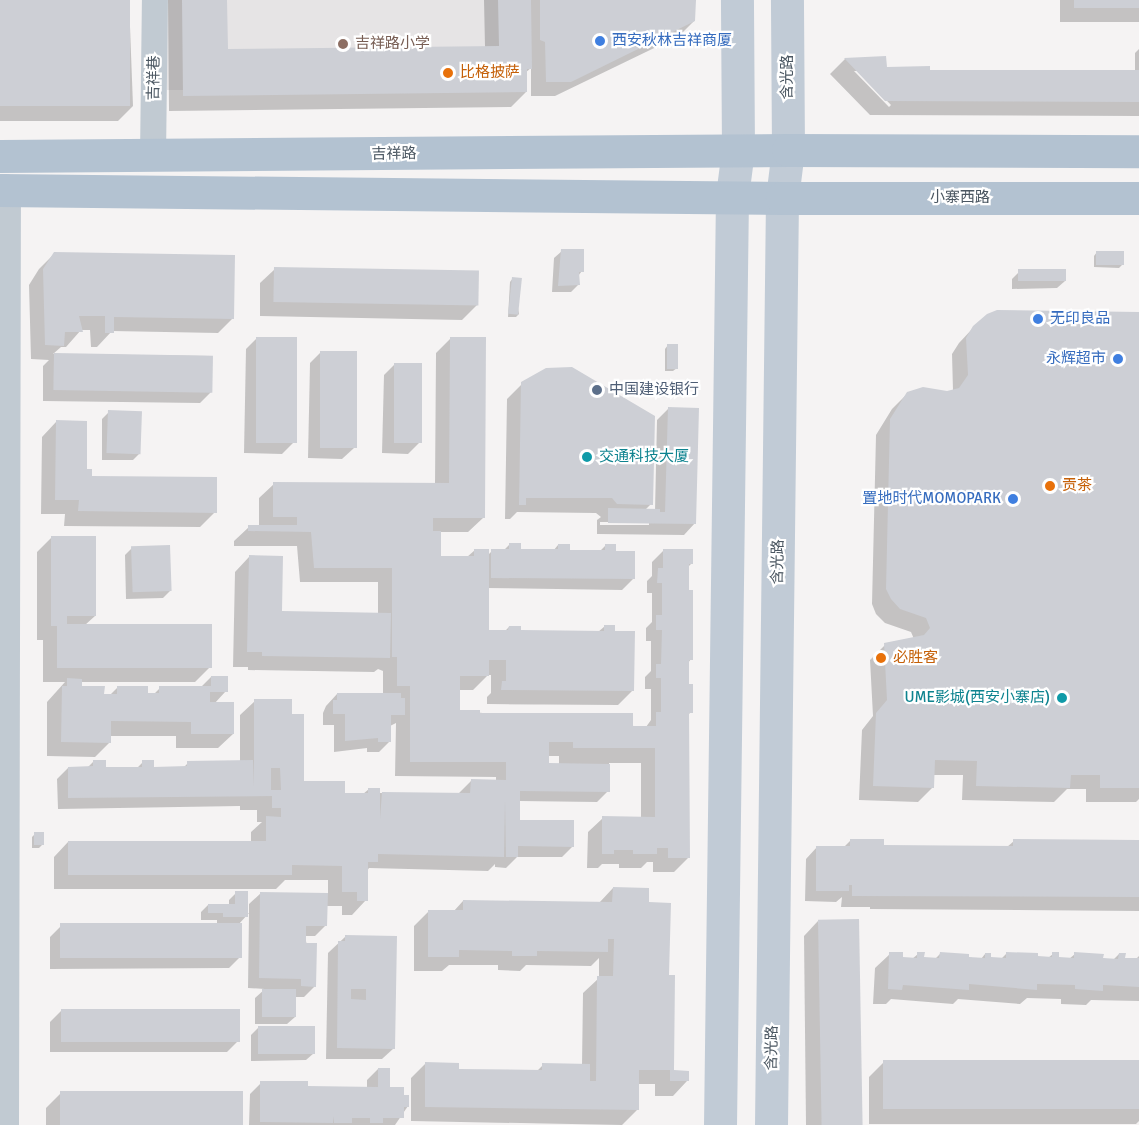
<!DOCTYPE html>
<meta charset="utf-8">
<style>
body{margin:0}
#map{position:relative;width:1139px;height:1125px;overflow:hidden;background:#f5f3f3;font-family:Signika,"Noto Sans SC",sans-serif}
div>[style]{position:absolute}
.education>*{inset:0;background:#e6e4e5;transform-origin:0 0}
.shadow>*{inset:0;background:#0003;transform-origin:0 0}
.building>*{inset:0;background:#cdcfd5;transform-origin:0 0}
.minor>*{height:26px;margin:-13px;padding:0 13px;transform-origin:13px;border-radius:13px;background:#c1cad2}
.tertiary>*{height:32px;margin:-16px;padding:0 16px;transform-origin:16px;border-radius:16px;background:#c1cad2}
.secondary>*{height:33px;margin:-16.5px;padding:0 16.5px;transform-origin:16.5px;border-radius:16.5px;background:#c1cbd6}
.primary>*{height:33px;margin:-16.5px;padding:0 16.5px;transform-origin:16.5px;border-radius:16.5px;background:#b3c2d1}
.dots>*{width:16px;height:16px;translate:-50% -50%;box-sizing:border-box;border:3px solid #fff;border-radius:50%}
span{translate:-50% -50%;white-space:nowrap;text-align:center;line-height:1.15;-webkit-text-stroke:4.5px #fff;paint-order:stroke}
.shop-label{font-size:15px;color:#366cbe}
.left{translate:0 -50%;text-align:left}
.right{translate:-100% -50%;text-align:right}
.education-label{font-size:15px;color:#785e54}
.food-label{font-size:15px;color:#c56008}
.street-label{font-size:15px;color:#4a5661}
.service-label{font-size:15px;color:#4e5e75}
.culture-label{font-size:15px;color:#0d838f}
</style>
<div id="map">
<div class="education">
<i style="left:167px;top:0;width:350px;height:90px"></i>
</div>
<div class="shadow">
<i style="clip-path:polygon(0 0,129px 0,133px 106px,118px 121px,0 121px)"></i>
<i style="clip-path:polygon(168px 0,226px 0,226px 50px,485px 47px,484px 0,694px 0,694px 21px,679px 36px,555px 96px,531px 96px,531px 68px,525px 73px,526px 92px,511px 107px,169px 111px)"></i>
<i style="left:1060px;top:0;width:79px;height:22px"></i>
<i style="clip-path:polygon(evenodd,1139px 49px,1139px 116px,870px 115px,830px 74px,845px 59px,885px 57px,885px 68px,929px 72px,1135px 71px,1135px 53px,1139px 49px,854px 71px,858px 71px,891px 105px,889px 107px,854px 71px)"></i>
<i style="clip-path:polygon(562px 251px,582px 271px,578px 276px,578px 285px,571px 292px,552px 292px,554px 258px)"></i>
<i style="clip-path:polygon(1097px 252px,1122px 265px,1119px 268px,1094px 267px,1094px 256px)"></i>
<i style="clip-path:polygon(55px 253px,233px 318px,218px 333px,112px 331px,97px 347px,91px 347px,90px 330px,81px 330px,66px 347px,61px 347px,53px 354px,212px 356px,211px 392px,200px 403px,43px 401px,43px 366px,49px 360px,31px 359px,29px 285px,39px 269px)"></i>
<i style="clip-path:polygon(275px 269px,477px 305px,462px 320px,260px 316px,260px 283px)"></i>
<i style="clip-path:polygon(1019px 272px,1065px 281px,1057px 288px,1012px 289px,1012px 279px)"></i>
<i style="clip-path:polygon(513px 278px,519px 314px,516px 317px,508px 317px,510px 282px)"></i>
<i style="clip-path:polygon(1139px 313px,1139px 799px,1136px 802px,1086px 802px,1086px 789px,1067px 789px,1054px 802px,962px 800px,963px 775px,933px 775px,933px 787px,918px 802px,859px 800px,862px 730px,873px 716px,870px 660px,885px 645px,914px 639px,911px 632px,885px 623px,876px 614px,872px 604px,876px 435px,892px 409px,908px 393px,953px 391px,952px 354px,959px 343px,974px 327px)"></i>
<i style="clip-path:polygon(257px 338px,293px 443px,282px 454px,244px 453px,246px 349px)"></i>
<i style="clip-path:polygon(evenodd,450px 339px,483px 518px,468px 532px,439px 532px,439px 557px,467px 557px,475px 550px,488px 555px,492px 551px,503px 551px,509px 545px,519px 551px,553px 551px,558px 545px,568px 551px,599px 552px,605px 546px,614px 552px,633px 579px,622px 590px,488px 588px,488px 632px,504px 632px,509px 627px,519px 632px,598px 632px,605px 626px,614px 632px,633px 690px,618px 705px,487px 704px,487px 697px,491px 693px,491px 675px,488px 675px,473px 690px,459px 690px,459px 711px,646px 727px,651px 720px,651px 689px,645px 689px,645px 677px,651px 671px,651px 641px,646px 641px,646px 628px,652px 622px,652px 593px,647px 593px,647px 581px,652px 576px,652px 562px,663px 551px,692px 563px,688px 567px,691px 659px,688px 663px,688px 685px,691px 712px,687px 716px,689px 857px,674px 872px,653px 872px,653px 862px,647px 862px,641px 868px,619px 868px,619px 864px,602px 864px,598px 868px,587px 868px,588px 832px,603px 818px,641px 818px,641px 763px,609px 763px,608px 791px,597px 802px,519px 801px,518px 821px,573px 846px,562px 857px,517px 857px,506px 868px,495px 867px,495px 864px,488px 871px,369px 868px,367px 871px,366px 900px,352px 915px,342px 915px,342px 906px,326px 906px,326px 925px,315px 936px,305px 936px,315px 986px,304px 997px,295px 997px,295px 1017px,287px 1024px,255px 1024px,255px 998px,265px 989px,248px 988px,249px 913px,238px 925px,240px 957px,229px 968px,50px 969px,50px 937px,61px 926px,217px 925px,217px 920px,201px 920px,201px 912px,208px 905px,229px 905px,229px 900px,236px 893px,246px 913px,249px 913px,249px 904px,261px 893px,328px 894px,328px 880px,285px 880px,276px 889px,54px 889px,54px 857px,68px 842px,251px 842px,251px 832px,262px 822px,257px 822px,257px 810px,240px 810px,240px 806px,58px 809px,57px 779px,68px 768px,87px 768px,93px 762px,105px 768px,137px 768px,143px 762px,153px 768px,183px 768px,188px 763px,240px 762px,240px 715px,255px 701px,291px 715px,302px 782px,344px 794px,363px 794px,369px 789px,379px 793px,458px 794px,471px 781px,496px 781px,496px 777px,395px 776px,396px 723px,390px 726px,390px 741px,379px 752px,367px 752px,367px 748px,334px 752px,334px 725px,323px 725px,323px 713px,326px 706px,337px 694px,383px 694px,383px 671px,378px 669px,374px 672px,248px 670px,248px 667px,233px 667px,235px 572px,249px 557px,280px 613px,378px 615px,378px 582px,300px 582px,297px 546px,234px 546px,234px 541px,249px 527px,259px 527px,259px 498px,274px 484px,435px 484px,436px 353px,450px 339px,547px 756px,559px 756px,559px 765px,545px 764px,547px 756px)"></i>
<i style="clip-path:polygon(668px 345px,677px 368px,673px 371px,665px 371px,665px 349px)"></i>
<i style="clip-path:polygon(321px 352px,354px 448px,342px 459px,308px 458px,310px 363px)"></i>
<i style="clip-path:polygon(395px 364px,419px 443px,408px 454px,382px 453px,384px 375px)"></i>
<i style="clip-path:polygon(evenodd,522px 384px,651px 504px,645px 510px,655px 511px,657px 420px,668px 409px,695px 523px,684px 535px,597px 534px,597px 520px,601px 517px,596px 513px,517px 512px,510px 519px,505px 519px,507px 399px,522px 384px,600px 522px,649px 522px,649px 525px,600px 525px,600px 522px)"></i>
<i style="clip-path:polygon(109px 412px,140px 453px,133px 460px,102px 460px,102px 419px)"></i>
<i style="clip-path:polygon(56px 422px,90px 477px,215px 512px,200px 527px,64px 526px,65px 514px,41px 514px,42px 437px)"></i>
<i style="clip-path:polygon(52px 537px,95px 616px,85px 625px,210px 667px,195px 682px,80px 682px,80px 688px,103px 696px,109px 696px,117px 688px,153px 695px,160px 688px,200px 688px,211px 677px,226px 691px,214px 704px,233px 734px,218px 748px,176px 748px,176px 736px,110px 736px,110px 742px,95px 757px,47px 756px,47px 702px,65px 682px,43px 682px,43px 640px,37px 640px,37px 552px)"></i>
<i style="clip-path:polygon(132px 548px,170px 591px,163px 598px,126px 599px,125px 555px)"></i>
<i style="clip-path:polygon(35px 834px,42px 845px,39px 848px,32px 848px,32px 837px)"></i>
<i style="clip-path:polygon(851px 840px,882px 849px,1007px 847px,1014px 841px,1139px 841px,1139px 911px,870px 909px,870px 907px,841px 907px,842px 897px,836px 902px,805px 901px,806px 859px,817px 847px,843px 848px)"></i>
<i style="clip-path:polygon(613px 888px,648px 904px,668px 977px,672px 1072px,687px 1081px,673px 1096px,655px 1096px,655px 1084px,638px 1084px,637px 1110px,622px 1125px,411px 1121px,411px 1078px,426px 1063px,457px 1071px,536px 1072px,543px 1065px,582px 1065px,583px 993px,599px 978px,599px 958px,591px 966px,526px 965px,520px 971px,498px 970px,498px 965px,449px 965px,442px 971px,414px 971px,414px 926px,429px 911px,453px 912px,463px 901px,599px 903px)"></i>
<i style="clip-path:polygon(818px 921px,861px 1125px,806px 1125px,804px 936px)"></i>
<i style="clip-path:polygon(345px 937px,394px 1048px,382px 1059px,326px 1059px,328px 953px)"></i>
<i style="clip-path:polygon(1007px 953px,1048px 958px,1053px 954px,1058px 959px,1069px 959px,1075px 954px,1113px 960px,1119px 954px,1124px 959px,1135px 960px,1139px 956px,1139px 1001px,1091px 1000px,1086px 1005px,1061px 1004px,1061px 999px,1027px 998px,1020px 1004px,958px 999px,953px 1004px,891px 999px,886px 1004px,873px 1004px,875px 968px,890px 954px,901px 959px,912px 959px,918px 954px,923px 958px,935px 959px,940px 954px,981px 959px,985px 954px,989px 959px,1001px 959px)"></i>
<i style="clip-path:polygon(62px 1010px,238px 1041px,227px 1052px,50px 1052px,50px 1022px)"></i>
<i style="clip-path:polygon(258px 1028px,314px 1053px,306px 1060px,251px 1061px,251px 1035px)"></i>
<i style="clip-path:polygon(884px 1062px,1139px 1062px,1139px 1121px,1136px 1124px,869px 1124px,869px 1077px)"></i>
<i style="clip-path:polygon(378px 1069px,388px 1089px,403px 1096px,408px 1106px,395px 1125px,249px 1125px,250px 1094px,261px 1083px,306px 1088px,367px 1088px,367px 1080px)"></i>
<i style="clip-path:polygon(61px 1093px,242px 1125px,46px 1125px,46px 1108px)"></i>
</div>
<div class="building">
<i style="left:0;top:0;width:130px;height:106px"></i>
<i style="clip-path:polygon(182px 0,227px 0,228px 49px,499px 46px,498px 0,531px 0,532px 69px,527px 69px,527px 92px,183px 96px)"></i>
<i style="clip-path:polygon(540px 0,696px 0,695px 21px,571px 82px,546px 82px,545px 42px,540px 40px)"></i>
<i style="left:1074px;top:0;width:65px;height:8px"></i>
<i style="clip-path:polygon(886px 56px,887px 67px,930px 66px,930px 70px,1139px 70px,1139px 102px,885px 101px,844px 58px)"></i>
<i style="clip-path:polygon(561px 249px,584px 249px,584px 272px,579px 272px,580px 285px,558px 286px)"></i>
<i style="left:1096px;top:251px;width:28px;height:14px"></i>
<i style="clip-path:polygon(54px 252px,235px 255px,234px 319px,114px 317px,114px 333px,105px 333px,105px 316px,79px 316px,83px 332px,65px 332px,64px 346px,45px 345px,43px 269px)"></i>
<i style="left:274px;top:267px;width:205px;height:35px;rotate:1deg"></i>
<i style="left:1066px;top:269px;width:12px;height:48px;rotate:90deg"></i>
<i style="left:512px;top:277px;width:10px;height:37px;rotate:6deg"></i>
<i style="clip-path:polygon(997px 310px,1139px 312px,1139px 788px,1100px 788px,1100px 775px,1071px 775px,1070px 788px,976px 786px,977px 761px,935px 760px,934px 788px,873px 786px,876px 713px,887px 700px,884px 643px,924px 635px,930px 628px,926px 618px,900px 609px,891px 599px,886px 589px,890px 419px,907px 392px,923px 387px,947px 391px,959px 388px,968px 375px,966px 338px,973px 326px,987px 314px)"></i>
<i style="left:256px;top:337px;width:41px;height:106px"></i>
<i style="clip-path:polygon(evenodd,450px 337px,486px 337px,485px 518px,433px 518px,433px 531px,441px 531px,441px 556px,474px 556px,474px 549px,489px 549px,489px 630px,508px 630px,509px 626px,521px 626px,521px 630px,604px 631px,604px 625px,615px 625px,615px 631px,635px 631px,634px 691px,501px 690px,502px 681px,506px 681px,506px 660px,489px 660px,489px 676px,460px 676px,460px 710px,480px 710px,480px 713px,633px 713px,633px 726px,656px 726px,656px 712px,661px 712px,661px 678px,656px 678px,656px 664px,661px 664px,662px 630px,656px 630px,656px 615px,662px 615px,662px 583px,657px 583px,658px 568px,663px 568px,663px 549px,693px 549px,693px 564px,689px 564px,689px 590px,693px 590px,693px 660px,689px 660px,689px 684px,693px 684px,693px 713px,689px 713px,690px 858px,668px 858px,668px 848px,657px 848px,657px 854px,633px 854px,633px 850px,614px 850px,614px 854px,602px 854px,602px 816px,655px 817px,655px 748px,573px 748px,573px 742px,549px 742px,549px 763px,610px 764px,610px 792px,520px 791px,520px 820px,574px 820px,574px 847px,518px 846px,518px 857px,506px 857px,505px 800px,504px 857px,378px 854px,378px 862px,368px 862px,368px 901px,357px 901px,357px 892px,342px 892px,342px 866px,292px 865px,292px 875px,68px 875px,68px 841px,266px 841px,266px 816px,281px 817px,281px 808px,272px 808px,272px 796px,68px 798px,68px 767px,93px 766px,93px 760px,106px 760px,106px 767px,142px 767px,142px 760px,154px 760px,154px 767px,187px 766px,187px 761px,253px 760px,254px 787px,254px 699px,292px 699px,292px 714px,304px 714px,304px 781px,345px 781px,345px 793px,368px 793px,368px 788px,380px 788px,380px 819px,382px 792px,470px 793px,471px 779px,506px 780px,506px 762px,410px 762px,410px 686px,397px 686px,397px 657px,392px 657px,392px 568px,314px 568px,311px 532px,248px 531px,248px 525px,297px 525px,297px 517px,273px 517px,273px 482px,449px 483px,450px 337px,271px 768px,280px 768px,281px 790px,271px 790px,271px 768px)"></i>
<i style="left:667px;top:344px;width:11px;height:25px"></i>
<i style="left:320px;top:351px;width:37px;height:97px"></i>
<i style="left:54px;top:353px;width:159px;height:37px;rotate:1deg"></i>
<i style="left:394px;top:363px;width:28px;height:80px"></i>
<i style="clip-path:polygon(572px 367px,655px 416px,653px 505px,617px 504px,612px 498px,526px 498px,526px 505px,519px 505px,521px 382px,546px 368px)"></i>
<i style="clip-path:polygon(668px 407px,699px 408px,696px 524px,608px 523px,608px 508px,660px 509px,660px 512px,665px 512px)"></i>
<i style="left:108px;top:410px;width:34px;height:43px;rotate:2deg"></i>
<i style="clip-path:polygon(56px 420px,87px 421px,87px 469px,92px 469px,92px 476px,217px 477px,217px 513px,78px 511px,79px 500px,55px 500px)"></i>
<i style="clip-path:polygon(51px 536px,96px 536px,96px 616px,67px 616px,67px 624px,212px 624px,212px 668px,57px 668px,57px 626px,51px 626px)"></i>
<i style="clip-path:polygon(509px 543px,521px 543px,521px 549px,558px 549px,558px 544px,570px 544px,570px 550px,605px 550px,605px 544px,616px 544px,616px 551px,635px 551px,635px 579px,491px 578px,491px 549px,509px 549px)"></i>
<i style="left:170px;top:545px;width:46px;height:39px;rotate:88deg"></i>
<i style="clip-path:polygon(249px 555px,283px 556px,282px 611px,391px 613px,390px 658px,262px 656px,262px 652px,247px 652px)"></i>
<i style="clip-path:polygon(211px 676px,228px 676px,228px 692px,210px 692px,210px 702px,234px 702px,234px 734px,191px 734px,191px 722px,111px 721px,111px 743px,61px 742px,62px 686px,67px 686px,67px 678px,82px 679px,82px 686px,105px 686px,104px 694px,117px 694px,117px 686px,148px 686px,148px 693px,159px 693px,159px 686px,211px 686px)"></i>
<i style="clip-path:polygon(337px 693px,401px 693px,401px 698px,405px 698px,405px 715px,391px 715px,391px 742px,378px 742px,378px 738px,345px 741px,345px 714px,333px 714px,333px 700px,337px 700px)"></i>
<i style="left:34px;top:832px;width:10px;height:13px"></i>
<i style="clip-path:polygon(850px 839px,884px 839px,884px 845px,1013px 846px,1013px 839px,1139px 840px,1139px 897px,852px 896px,852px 885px,849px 885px,849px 891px,816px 891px,816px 846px,850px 846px)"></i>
<i style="clip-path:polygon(613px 887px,649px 888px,649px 902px,671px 903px,669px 975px,675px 975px,674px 1070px,689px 1071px,689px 1081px,670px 1081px,670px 1070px,639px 1070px,639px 1110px,425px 1107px,425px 1062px,459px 1063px,459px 1069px,542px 1070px,542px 1063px,590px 1064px,590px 1081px,596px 1081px,597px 976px,613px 976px,614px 939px,608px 939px,608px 952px,537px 951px,537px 956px,512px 956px,512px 951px,459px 950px,459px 957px,428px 957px,428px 910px,463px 910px,463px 900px,612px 902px)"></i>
<i style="clip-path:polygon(235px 891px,248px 891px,248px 917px,223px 917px,223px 913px,208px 913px,208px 904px,235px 904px)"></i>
<i style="clip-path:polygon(260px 892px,328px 893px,327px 926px,306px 926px,306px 943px,317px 943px,316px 987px,301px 986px,301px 979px,259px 978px)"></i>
<i style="left:859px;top:919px;width:206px;height:41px;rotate:89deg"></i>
<i style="left:242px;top:923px;width:35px;height:182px;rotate:90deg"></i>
<i style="clip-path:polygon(evenodd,345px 935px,397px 936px,395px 1049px,337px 1048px,338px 941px,345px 941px,345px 935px,351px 989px,366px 989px,366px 1000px,351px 999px,351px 989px)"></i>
<i style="clip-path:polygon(889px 952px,903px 952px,903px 957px,917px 958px,917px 952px,925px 952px,924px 957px,939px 958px,940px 952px,969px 954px,969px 957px,985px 958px,985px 953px,991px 953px,991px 957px,1006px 958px,1006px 952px,1038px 953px,1038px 956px,1052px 957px,1052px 952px,1059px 952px,1059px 957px,1074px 958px,1074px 952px,1104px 954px,1103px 958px,1118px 959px,1119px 953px,1126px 953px,1125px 958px,1139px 958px,1139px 987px,1103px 985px,1103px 991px,1075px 989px,1075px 985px,1037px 984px,1037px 990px,969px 984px,969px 990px,903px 985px,902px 990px,888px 989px)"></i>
<i style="left:262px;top:989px;width:34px;height:28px"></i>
<i style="left:61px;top:1009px;width:179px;height:33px"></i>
<i style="left:315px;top:1026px;width:28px;height:57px;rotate:90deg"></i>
<i style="left:883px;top:1060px;width:256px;height:49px"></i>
<i style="clip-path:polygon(378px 1068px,390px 1068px,390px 1087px,404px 1087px,404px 1095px,409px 1095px,409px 1107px,404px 1107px,404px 1118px,383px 1118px,383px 1123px,370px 1123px,370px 1118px,352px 1118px,352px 1123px,334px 1123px,333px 1116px,333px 1123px,260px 1122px,260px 1081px,308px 1081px,308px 1086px,378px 1087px)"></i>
<i style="left:243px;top:1091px;width:34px;height:183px;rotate:90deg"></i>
</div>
<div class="minor">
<i style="left:153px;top:157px;width:157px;rotate:-89.3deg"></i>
</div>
<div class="tertiary">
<i style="left:3px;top:1125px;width:935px;rotate:-89.88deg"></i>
</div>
<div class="secondary">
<i style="left:720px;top:1125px;width:929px;rotate:-89.26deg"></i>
<i style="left:732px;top:196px;width:46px;rotate:-82.6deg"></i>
<i style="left:738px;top:150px;width:150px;rotate:-90.4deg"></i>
<i style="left:771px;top:1125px;width:927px;rotate:-89.32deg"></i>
<i style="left:782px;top:198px;width:48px;rotate:-82.9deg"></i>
<i style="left:788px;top:150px;width:150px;rotate:-90.4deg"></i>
</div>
<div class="primary">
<i style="left:0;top:156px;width:788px;rotate:-0.44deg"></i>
<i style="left:788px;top:150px;width:351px;rotate:0.2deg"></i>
<i style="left:0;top:190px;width:782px;rotate:0.59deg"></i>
<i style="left:782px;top:198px;width:357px"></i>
</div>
<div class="dots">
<i style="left:600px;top:41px;background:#3f7fe0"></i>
<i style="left:343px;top:44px;background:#8d6e63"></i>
<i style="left:448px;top:73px;background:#e8710a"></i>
<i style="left:1038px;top:319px;background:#3f7fe0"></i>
<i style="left:1118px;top:359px;background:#3f7fe0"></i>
<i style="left:597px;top:390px;background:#5c6f8a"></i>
<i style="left:587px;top:457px;background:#0f9aa8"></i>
<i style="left:1050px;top:486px;background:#e8710a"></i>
<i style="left:1013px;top:499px;background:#3f7fe0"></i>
<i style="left:881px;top:658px;background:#e8710a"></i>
<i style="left:1062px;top:698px;background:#0f9aa8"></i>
</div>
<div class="shop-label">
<span class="left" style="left:612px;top:41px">西安秋林吉祥商厦</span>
<span class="left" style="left:1050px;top:319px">无印良品</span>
<span class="right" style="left:1106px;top:359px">永辉超市</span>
<span class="right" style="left:1001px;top:499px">置地时代MOMOPARK</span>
</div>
<div class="education-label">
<span class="left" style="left:355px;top:44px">吉祥路小学</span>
</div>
<div class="food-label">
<span class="left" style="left:460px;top:73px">比格披萨</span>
<span class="left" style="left:1062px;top:486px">贡茶</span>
<span class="left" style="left:893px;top:658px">必胜客</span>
</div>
<div class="street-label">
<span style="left:788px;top:77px;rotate:-90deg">含光路</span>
<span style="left:154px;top:78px;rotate:-89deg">吉祥巷</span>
<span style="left:394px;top:154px;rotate:-1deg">吉祥路</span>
<span style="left:960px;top:198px">小寨西路</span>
<span style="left:778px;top:562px;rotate:-89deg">含光路</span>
<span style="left:772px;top:1048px;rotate:-89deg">含光路</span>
</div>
<div class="service-label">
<span class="left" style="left:609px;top:390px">中国建设银行</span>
</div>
<div class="culture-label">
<span class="left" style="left:599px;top:457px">交通科技大厦</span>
<span class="right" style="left:1050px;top:698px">UME影城(西安小寨店)</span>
</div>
</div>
